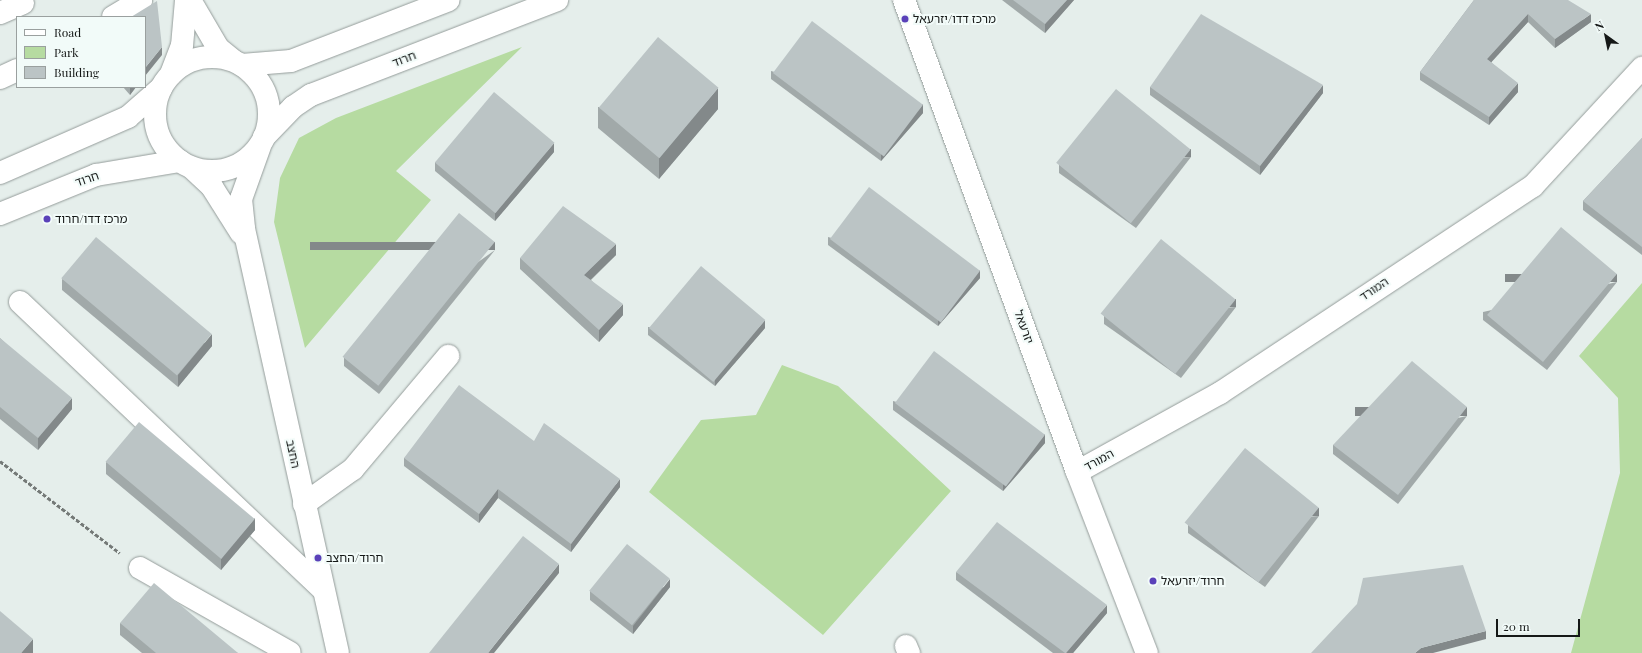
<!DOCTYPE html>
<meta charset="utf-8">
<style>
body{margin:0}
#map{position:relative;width:1642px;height:653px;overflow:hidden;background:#e5eeeb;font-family:"Playfair Display","Noto Sans Hebrew",serif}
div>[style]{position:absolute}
.green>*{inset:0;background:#b6dba1}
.path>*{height:2.5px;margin-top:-1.25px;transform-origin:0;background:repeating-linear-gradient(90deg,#747977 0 4px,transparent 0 6px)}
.roads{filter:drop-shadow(0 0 1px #949c9a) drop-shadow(0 0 1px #949c9a)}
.minor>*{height:22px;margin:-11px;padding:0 11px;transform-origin:11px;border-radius:11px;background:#fff}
.minor>.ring{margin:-11px;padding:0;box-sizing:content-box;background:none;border:22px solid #fff;border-radius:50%}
.wall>*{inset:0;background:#a1a9a9}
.shaded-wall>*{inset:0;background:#83898a;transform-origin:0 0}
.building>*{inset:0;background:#bbc4c5;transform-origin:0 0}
.dots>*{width:11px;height:11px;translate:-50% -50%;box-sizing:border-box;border:2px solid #f2fbf9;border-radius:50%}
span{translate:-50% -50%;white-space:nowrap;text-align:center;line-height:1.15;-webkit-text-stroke:4px #f2fbf9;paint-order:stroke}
.poi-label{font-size:12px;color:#151817}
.left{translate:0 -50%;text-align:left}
.street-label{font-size:12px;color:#151817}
.legend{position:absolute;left:16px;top:16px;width:130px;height:72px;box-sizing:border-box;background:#f2fbf9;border:1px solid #9aa09f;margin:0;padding:5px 7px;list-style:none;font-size:12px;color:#151817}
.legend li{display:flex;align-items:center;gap:8px;height:20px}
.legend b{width:20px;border:1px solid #9aa09f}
.north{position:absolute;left:1586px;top:16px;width:40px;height:40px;-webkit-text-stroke:3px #f2fbf9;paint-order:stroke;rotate:327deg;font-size:11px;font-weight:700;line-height:16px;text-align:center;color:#151817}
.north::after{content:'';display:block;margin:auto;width:14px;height:18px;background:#151817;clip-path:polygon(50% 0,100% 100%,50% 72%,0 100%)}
.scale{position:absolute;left:1496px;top:619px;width:84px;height:18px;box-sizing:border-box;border:2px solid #151817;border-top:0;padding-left:5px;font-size:12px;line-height:14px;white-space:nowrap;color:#151817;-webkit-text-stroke:3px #f2fbf9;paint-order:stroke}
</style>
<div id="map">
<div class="green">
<i style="clip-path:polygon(522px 47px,396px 171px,431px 200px,305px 348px,274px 222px,280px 178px,299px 138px,336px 118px)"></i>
<i style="clip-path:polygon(1642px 283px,1642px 653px,1571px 653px,1620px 473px,1618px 398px,1579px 356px)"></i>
<i style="clip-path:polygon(782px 365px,838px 386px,951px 491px,823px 635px,649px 492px,701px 420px,756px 415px)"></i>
</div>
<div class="path">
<i style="left:0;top:461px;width:151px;rotate:37.5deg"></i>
</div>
<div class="roads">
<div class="minor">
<i style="left:190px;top:0;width:56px;rotate:59.7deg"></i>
<i style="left:218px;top:48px;width:19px;rotate:39deg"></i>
<i style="left:904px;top:0;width:503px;rotate:69.87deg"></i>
<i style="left:1077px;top:472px;width:194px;rotate:68.9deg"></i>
<i style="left:0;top:13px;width:25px;rotate:-23deg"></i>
<i style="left:113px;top:17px;width:33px;rotate:-31deg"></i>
<i class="ring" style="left:155px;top:57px;width:92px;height:92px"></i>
<i style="left:242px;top:65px;width:49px;rotate:-4.7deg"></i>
<i style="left:291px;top:61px;width:169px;rotate:-21.1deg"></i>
<i style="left:171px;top:74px;width:30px;rotate:-69deg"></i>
<i style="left:182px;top:46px;width:46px;rotate:-85deg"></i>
<i style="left:0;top:78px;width:19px;rotate:-25deg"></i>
<i style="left:264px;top:137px;width:42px;rotate:-46deg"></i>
<i style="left:293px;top:107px;width:22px;rotate:-34deg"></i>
<i style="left:311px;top:95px;width:264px;rotate:-21.1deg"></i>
<i style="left:260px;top:146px;width:56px;rotate:109.7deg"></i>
<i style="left:241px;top:199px;width:30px;rotate:84deg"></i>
<i style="left:244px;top:229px;width:434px;rotate:77.5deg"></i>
<i style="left:193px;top:169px;width:26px;rotate:43deg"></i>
<i style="left:212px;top:187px;width:54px;rotate:57.8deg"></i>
<i style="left:0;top:173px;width:140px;rotate:-23.6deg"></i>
<i style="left:128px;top:117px;width:44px;rotate:-41.3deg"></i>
<i style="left:0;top:214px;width:104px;rotate:-22.1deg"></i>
<i style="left:96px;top:175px;width:85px;rotate:-9.5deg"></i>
<i style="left:20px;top:302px;width:418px;rotate:43.5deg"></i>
<i style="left:1077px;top:472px;width:163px;rotate:-28.9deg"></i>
<i style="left:1220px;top:393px;width:375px;rotate:-33.5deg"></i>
<i style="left:1533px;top:186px;width:161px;rotate:-47.3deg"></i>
<i style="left:304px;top:504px;width:60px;rotate:-35.5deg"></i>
<i style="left:353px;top:469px;width:148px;rotate:-49.9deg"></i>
<i style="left:140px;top:568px;width:172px;rotate:29.5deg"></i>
<i style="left:906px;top:646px;width:8px;rotate:67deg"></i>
</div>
</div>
<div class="wall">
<i style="clip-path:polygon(1002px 0,1074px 0,1045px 33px)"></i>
<i style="clip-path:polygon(1474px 0,1591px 22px,1555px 48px,1528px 22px,1491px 62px,1518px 92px,1489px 125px,1420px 80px,1420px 72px)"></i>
<i style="clip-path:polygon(771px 71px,923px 113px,881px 161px,771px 79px)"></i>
<i style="clip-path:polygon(123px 87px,136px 87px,130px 95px)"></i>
<i style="clip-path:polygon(1150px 87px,1323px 93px,1260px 175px,1150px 95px)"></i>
<i style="clip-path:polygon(598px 107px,718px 109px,659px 179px,598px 128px)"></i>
<i style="clip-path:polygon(1642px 138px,1642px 255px,1583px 210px,1583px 201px)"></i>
<i style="clip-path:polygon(554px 152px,495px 221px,435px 171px,435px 162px)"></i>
<i style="clip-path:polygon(1191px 157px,1136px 228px,1059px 173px,1059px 165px)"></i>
<i style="clip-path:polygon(828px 237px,980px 278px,938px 326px,828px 245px)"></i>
<i style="clip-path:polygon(495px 250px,379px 394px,344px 366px,344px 358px)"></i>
<i style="clip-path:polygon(616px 255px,591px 280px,623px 315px,599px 342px,520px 269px,520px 258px)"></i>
<i style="clip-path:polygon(62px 279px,212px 346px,178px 387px,62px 290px)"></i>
<i style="clip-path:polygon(1617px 282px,1547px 370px,1483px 320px,1483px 312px)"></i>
<i style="clip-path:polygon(1236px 307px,1181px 378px,1104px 324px,1104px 316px)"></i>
<i style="clip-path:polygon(648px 327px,765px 328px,715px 386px,648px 335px)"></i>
<i style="clip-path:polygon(0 338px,72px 409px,38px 450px,0 419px)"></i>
<i style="clip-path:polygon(893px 401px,1045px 443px,1003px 491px,893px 410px)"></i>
<i style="clip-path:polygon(1467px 416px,1398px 504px,1333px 454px,1333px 445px)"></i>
<i style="clip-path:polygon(534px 441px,620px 487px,571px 552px,498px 498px,479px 523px,404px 466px,404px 458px)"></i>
<i style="clip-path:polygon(106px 462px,255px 530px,221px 570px,106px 474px)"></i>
<i style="clip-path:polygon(1319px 516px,1265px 587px,1188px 533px,1188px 525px)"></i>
<i style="clip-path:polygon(956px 572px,1107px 613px,1073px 653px,1053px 653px,956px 580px)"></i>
<i style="clip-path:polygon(670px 587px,633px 634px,590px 600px,590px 591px)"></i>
<i style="clip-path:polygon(120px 623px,238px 653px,142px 653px,120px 635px)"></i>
</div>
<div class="shaded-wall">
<i style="clip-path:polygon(1067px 0,1074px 0,1045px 33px,1045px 24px)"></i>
<i style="clip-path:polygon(1528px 14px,1528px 22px,1487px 67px,1487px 59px)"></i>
<i style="clip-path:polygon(1591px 14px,1591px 22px,1555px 48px,1555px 39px)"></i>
<i style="clip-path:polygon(162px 47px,162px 55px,145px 76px,145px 68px)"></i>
<i style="clip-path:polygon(1518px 83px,1518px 92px,1489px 125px,1489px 117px)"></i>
<i style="clip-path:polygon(1323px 85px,1323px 93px,1260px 175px,1260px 166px)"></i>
<i style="clip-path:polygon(130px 87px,136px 87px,130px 95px)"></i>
<i style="clip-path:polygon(718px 88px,718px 109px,659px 179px,659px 158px)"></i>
<i style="clip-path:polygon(923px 104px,923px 113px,881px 161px,881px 153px)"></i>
<i style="clip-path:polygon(554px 143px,554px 152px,495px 221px,495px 213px)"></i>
<i style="left:1191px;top:149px;width:8px;height:90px;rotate:90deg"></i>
<i style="left:495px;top:242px;width:8px;height:185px;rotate:90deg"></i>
<i style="clip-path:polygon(616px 244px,616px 255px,584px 286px,584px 275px)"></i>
<i style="clip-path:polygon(980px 270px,980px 278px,938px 326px,938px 318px)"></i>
<i style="left:1617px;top:274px;width:8px;height:112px;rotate:90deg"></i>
<i style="left:1236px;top:299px;width:8px;height:90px;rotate:90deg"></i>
<i style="clip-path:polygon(623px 304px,623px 315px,599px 342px,599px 330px)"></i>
<i style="clip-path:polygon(765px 320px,765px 328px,715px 386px,715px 378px)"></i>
<i style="clip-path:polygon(212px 334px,212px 346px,178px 387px,178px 375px)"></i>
<i style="clip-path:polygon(72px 398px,72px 409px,38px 450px,38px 438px)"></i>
<i style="left:1467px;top:407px;width:9px;height:112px;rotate:90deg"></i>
<i style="clip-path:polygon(1045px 434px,1045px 443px,1003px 491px,1003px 483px)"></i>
<i style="clip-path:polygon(620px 479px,620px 487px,571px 552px,571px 544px)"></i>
<i style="clip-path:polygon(498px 489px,498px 498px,479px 523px,479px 514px)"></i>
<i style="left:1319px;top:508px;width:8px;height:89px;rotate:90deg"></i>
<i style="clip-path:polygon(255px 518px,255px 530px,221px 570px,221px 558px)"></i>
<i style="clip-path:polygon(559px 564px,559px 573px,494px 653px,488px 653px)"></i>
<i style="clip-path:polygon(670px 579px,670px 587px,633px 634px,633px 626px)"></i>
<i style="clip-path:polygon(1107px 605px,1107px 613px,1073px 653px,1066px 653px)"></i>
<i style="clip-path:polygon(1486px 631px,1486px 639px,1433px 653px,1415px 653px,1421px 648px)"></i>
<i style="clip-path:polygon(33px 639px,33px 653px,21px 653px)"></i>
</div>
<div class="building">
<i style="clip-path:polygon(1013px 0,1067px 0,1045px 24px)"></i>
<i style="clip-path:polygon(1474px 0,1568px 0,1591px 14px,1555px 39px,1528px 14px,1487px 59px,1518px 83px,1489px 117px,1420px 72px)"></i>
<i style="clip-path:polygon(157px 1px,162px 47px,145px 68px,145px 17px,131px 17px)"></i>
<i style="clip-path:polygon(1201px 14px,1323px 85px,1260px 166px,1150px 87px)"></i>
<i style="left:812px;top:21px;width:139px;height:65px;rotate:37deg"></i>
<i style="left:658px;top:37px;width:79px;height:92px;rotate:40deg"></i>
<i style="left:1116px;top:89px;width:96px;height:95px;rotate:39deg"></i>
<i style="left:494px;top:92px;width:79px;height:92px;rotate:40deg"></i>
<i style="clip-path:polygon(1642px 138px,1642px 247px,1583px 201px)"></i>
<i style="left:869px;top:187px;width:139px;height:65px;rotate:37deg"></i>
<i style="clip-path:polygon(563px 206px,616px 244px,584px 275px,623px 304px,599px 330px,520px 258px)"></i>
<i style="left:459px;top:213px;width:46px;height:185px;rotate:39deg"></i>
<i style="left:1561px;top:227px;width:73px;height:115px;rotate:40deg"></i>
<i style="left:96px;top:237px;width:151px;height:54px;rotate:40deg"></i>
<i style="left:1161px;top:239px;width:96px;height:96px;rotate:39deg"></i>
<i style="left:701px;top:266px;width:84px;height:81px;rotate:40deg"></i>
<i style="clip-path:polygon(0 338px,72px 398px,38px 438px,0 407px)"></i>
<i style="left:934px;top:351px;width:139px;height:65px;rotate:37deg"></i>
<i style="clip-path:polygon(1412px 361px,1467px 407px,1398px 495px,1333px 445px)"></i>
<i style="clip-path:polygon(459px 385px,534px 441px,544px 423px,620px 479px,571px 544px,498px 489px,479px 514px,404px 458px)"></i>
<i style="left:139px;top:422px;width:151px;height:52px;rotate:40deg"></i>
<i style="left:1245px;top:448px;width:95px;height:96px;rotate:39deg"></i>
<i style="clip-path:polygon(997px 522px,1107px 605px,1066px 653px,1065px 653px,956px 572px)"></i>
<i style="clip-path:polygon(523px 536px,559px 564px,488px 653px,429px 653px)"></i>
<i style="left:627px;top:544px;width:55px;height:60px;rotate:39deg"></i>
<i style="clip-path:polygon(1463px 565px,1486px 631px,1421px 648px,1415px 653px,1311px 653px,1357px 604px,1363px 578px)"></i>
<i style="clip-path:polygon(154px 583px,238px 653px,156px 653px,120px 623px)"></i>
<i style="clip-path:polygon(0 611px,33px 639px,21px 653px,0 653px)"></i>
</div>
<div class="dots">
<i style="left:905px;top:19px;background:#5a41b9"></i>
<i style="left:47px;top:219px;background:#5a41b9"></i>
<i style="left:318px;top:558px;background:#5a41b9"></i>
<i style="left:1153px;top:581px;background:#5a41b9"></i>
</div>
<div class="poi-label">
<span class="left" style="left:913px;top:19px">מרכז דדו/יזרעאל</span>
<span class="left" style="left:55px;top:219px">מרכז דדו/חרוד</span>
<span class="left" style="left:326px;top:558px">חרוד/החצב</span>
<span class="left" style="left:1161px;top:581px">חרוד/יזרעאל</span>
</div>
<div class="street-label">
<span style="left:404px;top:59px;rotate:-21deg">חרוד</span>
<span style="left:87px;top:179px;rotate:-19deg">חרוד</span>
<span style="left:1374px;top:289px;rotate:-34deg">המורד</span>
<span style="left:1024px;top:327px;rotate:70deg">יזרעאל</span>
<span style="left:293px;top:454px;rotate:78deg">החצב</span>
<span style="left:1099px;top:460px;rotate:-29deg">המורד</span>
</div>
<ul class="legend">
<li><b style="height:5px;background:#fff"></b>Road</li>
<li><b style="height:11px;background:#b6dba1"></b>Park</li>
<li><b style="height:11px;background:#bbc4c5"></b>Building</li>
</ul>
<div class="north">N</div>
<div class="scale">20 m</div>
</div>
